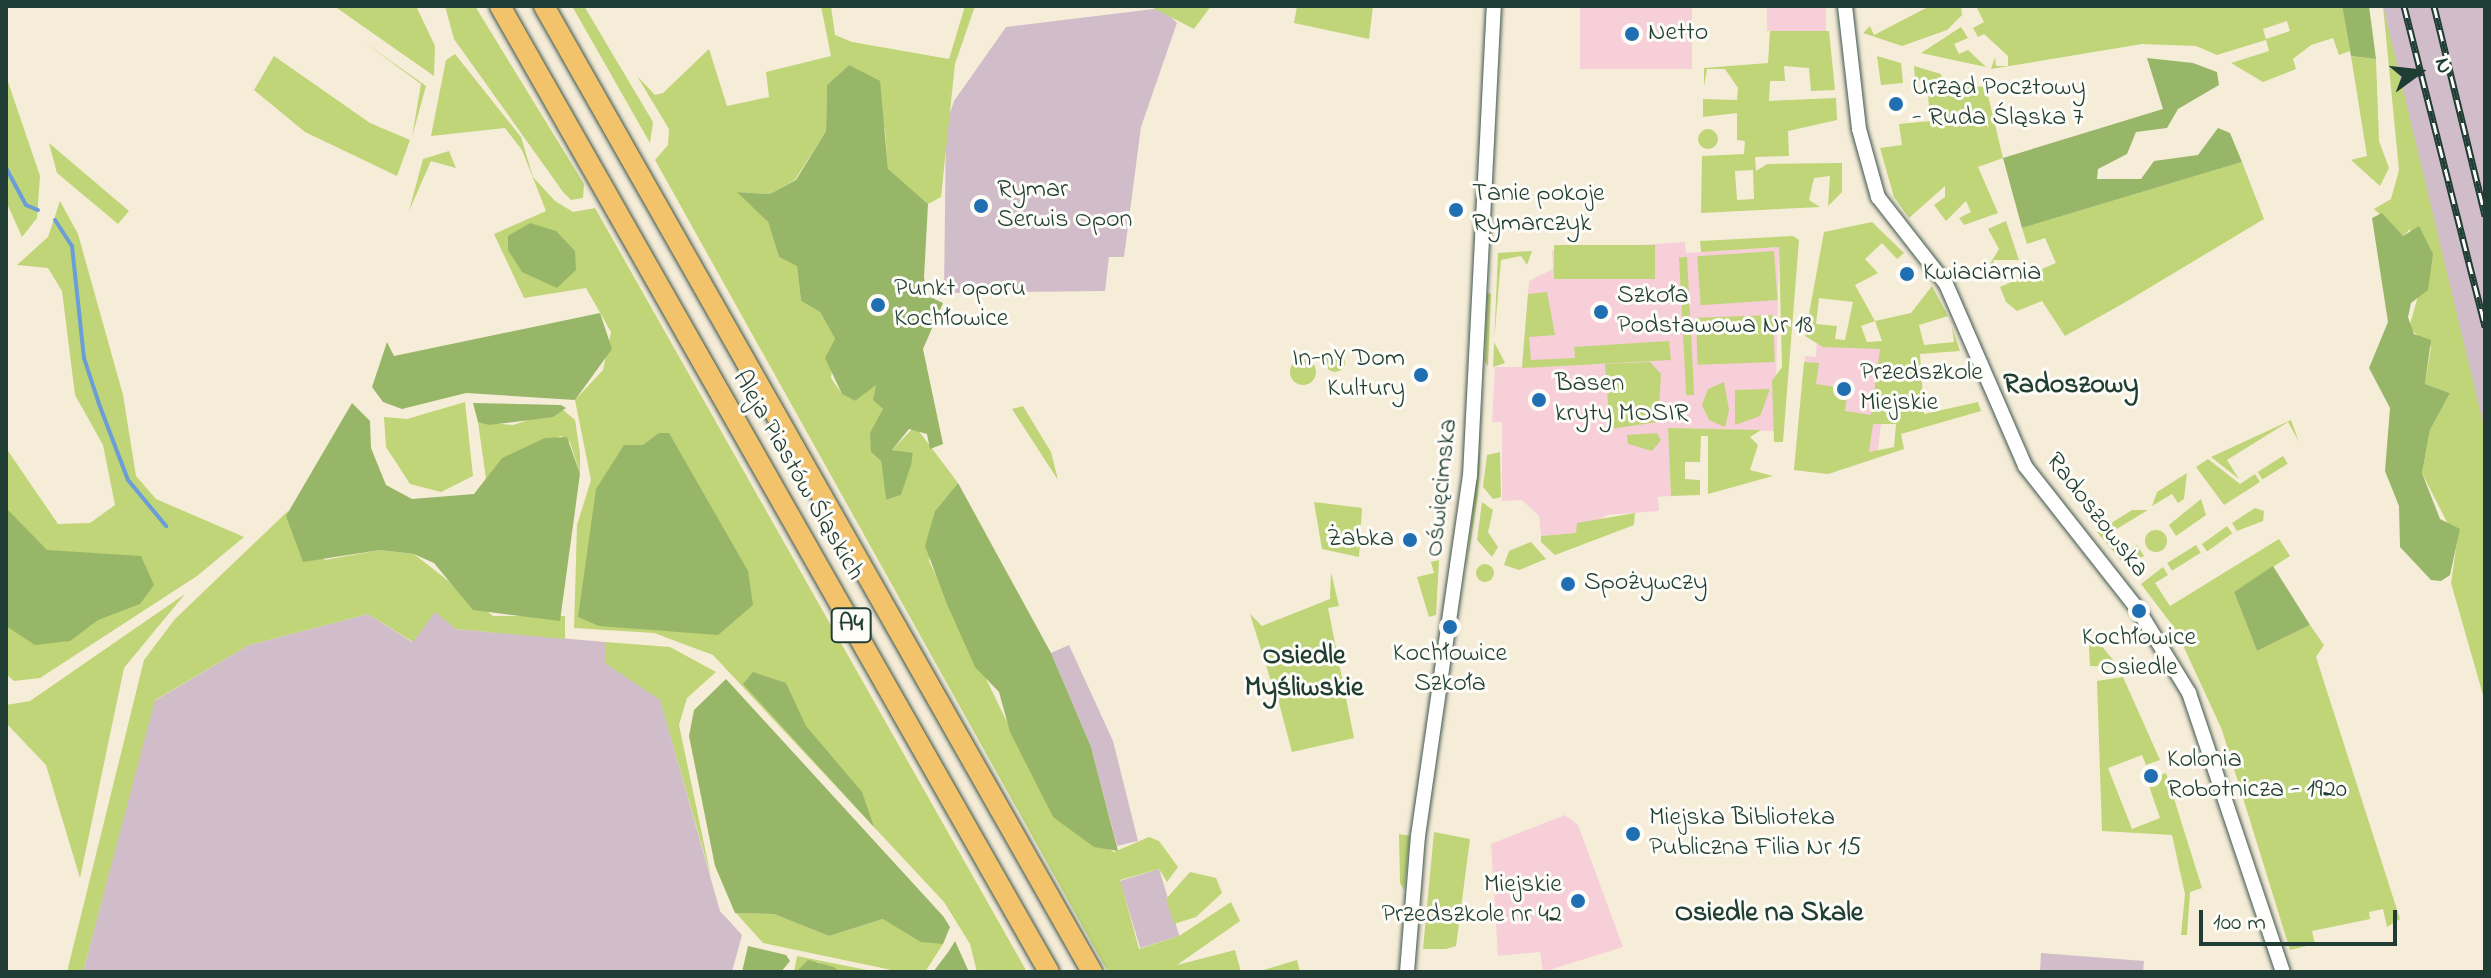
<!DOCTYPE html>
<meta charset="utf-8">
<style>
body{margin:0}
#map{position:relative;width:2491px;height:978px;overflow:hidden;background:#f6edd9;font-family:"Indie Flower",sans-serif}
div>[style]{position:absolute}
.built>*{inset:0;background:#f6cfd8;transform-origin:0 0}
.industrial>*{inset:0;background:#d1bdca;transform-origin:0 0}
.green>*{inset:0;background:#c0d478;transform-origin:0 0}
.round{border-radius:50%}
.forest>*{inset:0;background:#98b668}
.stream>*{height:4px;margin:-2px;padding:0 2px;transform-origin:2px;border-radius:2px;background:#6b9ed7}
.roads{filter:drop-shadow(0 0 2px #3f574d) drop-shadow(0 0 2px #3f574d)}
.tertiary>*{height:14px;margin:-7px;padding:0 7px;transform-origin:7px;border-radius:7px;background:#fff}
.motorway>*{height:20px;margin:-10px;padding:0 10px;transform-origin:10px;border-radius:10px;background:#f2c36a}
.rail>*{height:7px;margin-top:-3.5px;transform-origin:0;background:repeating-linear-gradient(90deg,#fdfcf7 0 12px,#1f3d34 0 24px);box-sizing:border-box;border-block:2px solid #1f3d34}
.dots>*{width:22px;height:22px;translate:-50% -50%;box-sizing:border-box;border:4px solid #fdfcf7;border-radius:50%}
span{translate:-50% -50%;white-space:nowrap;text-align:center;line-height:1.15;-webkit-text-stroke:6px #fdfcf7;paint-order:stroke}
.shield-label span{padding:2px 6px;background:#fdfcf7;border:2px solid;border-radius:6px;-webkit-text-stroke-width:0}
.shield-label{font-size:24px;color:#1f3d34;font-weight:700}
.poi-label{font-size:26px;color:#1f3d34}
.left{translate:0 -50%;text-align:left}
.right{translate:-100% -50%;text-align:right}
.street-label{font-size:26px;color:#1f3d34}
.neighbourhood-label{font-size:28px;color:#1f3d34;font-weight:700}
.frame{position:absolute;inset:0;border:8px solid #1f3d34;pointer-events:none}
.north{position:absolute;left:2379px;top:32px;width:80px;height:80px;-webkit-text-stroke:6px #fdfcf7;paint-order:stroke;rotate:75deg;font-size:22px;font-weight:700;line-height:32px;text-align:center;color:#1f3d34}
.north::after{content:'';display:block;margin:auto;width:28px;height:36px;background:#1f3d34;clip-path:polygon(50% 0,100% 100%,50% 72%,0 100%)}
.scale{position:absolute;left:2199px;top:910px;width:198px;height:36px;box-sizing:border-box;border:4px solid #1f3d34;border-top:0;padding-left:10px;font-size:24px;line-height:28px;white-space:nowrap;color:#1f3d34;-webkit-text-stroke:6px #fdfcf7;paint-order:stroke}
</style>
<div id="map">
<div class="built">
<i style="left:1580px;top:6px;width:112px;height:63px"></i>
<i style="left:1767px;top:6px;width:59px;height:25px"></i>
<i style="clip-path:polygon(1685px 242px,1686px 253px,1779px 247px,1775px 431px,1668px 428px,1671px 496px,1658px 497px,1659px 511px,1607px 515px,1577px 533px,1541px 536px,1539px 516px,1522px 500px,1502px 501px,1502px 422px,1492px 422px,1495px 367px,1522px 367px,1529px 281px,1553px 269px,1552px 251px)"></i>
<i style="clip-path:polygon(1817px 337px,1890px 347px,1877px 458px,1828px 474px,1794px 470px,1805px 356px,1816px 357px)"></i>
<i style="clip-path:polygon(1565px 815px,1578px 825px,1623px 947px,1543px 972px,1540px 952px,1498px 956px,1491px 844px)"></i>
</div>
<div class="industrial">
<i style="clip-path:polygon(2383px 6px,2485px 6px,2485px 431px,2414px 154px)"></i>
<i style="clip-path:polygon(1162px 8px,1177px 23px,1141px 127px,1124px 257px,1109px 257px,1105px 291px,944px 293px,946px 125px,954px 101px,1006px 27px)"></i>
<i style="clip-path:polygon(435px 611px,456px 629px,605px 642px,605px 663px,660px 699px,720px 911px,742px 935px,732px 972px,83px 972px,154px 701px,249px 645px,368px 614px,412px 642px)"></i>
<i style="clip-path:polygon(1069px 645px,1113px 741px,1138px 841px,1117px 846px,1091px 747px,1051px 653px)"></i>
<i style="left:1159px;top:869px;width:70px;height:41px;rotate:73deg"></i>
<i style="clip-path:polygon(2041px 953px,2144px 961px,2143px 972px,2040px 972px)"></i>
</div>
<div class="green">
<i style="clip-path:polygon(334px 6px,416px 6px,435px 46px,434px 76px)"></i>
<i style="clip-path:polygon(445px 6px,475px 6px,584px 184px,583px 198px,571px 200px,563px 192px,454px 39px)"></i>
<i style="clip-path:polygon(572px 6px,584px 6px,653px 122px,650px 143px)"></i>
<i style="clip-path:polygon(821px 6px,831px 6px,835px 35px,852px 42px,949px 59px,965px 6px,975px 6px,955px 64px,941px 197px,928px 204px,888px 170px,885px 130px,868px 79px,849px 65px,827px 85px,826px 131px,795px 180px,770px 194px,738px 192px,768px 222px,779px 257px,797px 265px,801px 301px,820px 312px,835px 339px,831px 378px,842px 394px,855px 401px,876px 384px,883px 408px,871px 452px,881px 461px,886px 500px,901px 495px,913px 454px,892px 450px,915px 426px,958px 483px,935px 511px,929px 561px,1053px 817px,1114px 852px,1149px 837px,1159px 841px,1178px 867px,1167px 882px,1159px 869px,1120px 880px,1139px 949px,1179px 936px,1231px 902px,1240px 921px,1177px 965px,1235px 950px,1241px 972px,1108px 972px,655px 160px,668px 145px,669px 129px,637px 76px,655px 95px,663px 93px,709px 49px,727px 106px,769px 97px,766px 72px,831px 56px)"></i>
<i style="clip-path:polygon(1149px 6px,1211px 6px,1194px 29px)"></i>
<i style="clip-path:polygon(1297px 6px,1373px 6px,1369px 39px,1294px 23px)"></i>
<i style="clip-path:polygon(1930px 6px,1961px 6px,1962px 15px,1947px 30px,1902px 46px,1863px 33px,1870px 26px,1874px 35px)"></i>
<i style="clip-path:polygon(evenodd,1976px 6px,2342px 6px,2350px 51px,2339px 55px,2333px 38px,2311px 45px,2293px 59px,2296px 69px,2263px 82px,2231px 63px,2269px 51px,2266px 40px,2217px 55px,2196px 46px,2142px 44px,1991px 69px,1995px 57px,1996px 66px,2008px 66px,2008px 56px,1984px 34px,1978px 37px,1973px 28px,1984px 22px,1976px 6px,2287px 21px,2290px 31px,2266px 39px,2263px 29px,2287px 21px)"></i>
<i style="clip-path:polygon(2383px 6px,2485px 431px,2485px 702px,2451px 583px,2457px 542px,2422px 473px,2430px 430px,2450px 393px,2425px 384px,2431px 347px,2409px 328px,2418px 296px,2410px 229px,2403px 236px,2374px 209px,2391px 199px,2399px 170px)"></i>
<i style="clip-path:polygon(1961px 27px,1968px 38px,1954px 44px,1959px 54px,1968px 50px,1986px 67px,1921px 53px)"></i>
<i style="clip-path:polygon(evenodd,1770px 31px,1829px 31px,1835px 90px,1811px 91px,1809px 68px,1784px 66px,1785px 81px,1770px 81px,1769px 101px,1836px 98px,1837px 120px,1788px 131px,1789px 156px,1755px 157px,1756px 171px,1767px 164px,1842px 163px,1842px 192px,1828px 206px,1830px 176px,1814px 178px,1809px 200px,1820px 207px,1701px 213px,1702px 156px,1744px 154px,1745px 141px,1737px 140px,1737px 113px,1703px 117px,1703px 99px,1737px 100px,1738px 88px,1725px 69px,1707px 69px,1704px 86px,1704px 68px,1768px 63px,1770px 31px,1753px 170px,1754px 199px,1737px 200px,1735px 171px,1753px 170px)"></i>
<i style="clip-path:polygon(361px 40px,426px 86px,412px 137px,421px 84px)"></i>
<i style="clip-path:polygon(455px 54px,521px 137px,533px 177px,555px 201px,573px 212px,595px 208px,1027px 972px,977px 972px,970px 944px,944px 902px,713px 655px,654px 633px,574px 628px,577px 525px,591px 480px,575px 400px,603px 370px,611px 332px,586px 288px,524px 298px,494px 234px,546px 211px,522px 150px,505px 128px,431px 136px,446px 60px)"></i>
<i style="clip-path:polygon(274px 56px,370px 123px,410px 140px,397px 176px,305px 132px,254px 90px)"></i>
<i style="clip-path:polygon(1877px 56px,1901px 63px,1903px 83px,1881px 85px)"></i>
<i style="clip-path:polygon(2351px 56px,2376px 59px,2379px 141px,2389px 168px,2380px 186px,2351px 160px,2367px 156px)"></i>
<i style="clip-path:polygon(1914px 66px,1941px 74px,1943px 84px,1986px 87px,2003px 158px,1978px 167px,1998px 213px,1964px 225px,1959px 218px,1971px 212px,1966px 201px,1946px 221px,1934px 205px,1945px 197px,1945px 186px,1909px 218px,1894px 197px,1880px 148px,1902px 145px,1899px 124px,1930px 121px,1927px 81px,1915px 80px)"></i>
<i style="clip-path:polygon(6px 76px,40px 176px,37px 218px,22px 237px,6px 201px)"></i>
<i class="round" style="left:1698px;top:129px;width:20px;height:20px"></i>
<i style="clip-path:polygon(49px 143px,129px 211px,118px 224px,57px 173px)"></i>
<i style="clip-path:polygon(449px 151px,456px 168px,431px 161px,409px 211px,423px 159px)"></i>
<i style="clip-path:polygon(2242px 162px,2264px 219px,2124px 303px,2065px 336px,2042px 301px,2017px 311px,2006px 302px,2000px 287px,2056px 263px,2045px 238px,2027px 244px,2022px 228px)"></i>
<i style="clip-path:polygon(60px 201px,78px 234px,123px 395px,136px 476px,156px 499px,244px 537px,197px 576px,40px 678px,14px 681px,6px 674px,6px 448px,58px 524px,90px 523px,115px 505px,103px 445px,75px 395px,62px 291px,48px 268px,17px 265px,48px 237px)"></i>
<i style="clip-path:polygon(2006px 221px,2019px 260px,1993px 260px,1995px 267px,1985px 272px,1999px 249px,1988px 229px)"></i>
<i style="clip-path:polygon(evenodd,1872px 222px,1904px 253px,1897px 259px,1882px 243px,1865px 259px,1878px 273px,1855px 285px,1875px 321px,1911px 313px,1932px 286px,1948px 316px,1919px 325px,1924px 345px,1954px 342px,1952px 327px,1960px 351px,1920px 354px,1924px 414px,1978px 402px,1981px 411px,1901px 434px,1904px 449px,1828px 474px,1794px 470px,1804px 362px,1819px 363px,1816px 384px,1848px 389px,1845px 411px,1871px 415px,1880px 349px,1823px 347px,1805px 336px,1824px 232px,1872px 222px,1819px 298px,1853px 302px,1845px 340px,1835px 339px,1837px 326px,1816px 324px,1819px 298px,1872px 222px,1875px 321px,1882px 341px,1867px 342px,1861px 326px,1875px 321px,1872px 222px,1873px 424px,1896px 424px,1894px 447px,1869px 452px,1873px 424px)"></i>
<i style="clip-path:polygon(1793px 236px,1799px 240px,1783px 442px,1774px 442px,1772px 381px,1782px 367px,1779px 247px,1701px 252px,1700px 241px)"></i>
<i style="left:1655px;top:245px;width:34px;height:101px;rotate:90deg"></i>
<i style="clip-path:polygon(1532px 251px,1527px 265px,1521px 256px,1501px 260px,1494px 342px,1505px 363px,1493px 367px,1498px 253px)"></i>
<i style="left:1774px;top:251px;width:49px;height:77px;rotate:86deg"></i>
<i style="left:1687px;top:257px;width:138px;height:8px;rotate:87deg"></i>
<i style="clip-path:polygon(1547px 292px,1555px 335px,1529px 337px,1531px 360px,1575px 358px,1574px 347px,1669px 341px,1671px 360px,1522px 368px,1528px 294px)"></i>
<i style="clip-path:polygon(1487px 293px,1491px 294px,1488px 366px,1485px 362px)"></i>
<i style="left:1773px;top:315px;width:47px;height:77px;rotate:88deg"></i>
<i class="round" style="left:1325px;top:352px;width:20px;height:20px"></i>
<i class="round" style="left:1290px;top:359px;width:26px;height:26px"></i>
<i style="clip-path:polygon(1650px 362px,1661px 374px,1658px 422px,1610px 429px,1605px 364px)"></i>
<i style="clip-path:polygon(1484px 382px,1478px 495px,1466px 572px,1480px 448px)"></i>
<i style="clip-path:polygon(1724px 382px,1729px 410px,1725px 427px,1709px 420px,1702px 405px,1708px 389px)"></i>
<i style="clip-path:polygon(1770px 389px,1760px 416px,1735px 425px,1735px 390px)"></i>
<i style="clip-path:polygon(465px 402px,473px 476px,441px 492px,410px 484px,386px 447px,384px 417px,407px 419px)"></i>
<i style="clip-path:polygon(1023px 406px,1051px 452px,1058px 480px,1012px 409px)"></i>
<i style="clip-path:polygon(562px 409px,575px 420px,580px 453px,580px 474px,570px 442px,561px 436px,502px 458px,486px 479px,478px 422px,513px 425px)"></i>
<i style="clip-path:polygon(2291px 420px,2299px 442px,2288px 422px,2227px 460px,2239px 479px,2211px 457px)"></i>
<i style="clip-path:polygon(1668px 428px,1761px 430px,1750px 437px,1758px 445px,1750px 470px,1773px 476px,1708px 494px,1708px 436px,1701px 436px,1700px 462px,1685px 462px,1685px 479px,1700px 480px,1700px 495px,1671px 496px)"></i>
<i style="clip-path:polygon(1657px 433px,1661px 440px,1652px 451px,1628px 444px,1627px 435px)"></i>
<i style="clip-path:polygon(1500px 452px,1501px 497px,1493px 499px,1483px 487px,1487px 455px)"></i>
<i style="left:2283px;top:456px;width:9px;height:30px;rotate:58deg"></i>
<i style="clip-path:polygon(2208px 459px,2240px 484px,2255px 474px,2260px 482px,2224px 505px,2196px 467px)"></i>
<i style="clip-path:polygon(2187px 473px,2184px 499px,2178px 503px,2172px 494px,2152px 506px,2157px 492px)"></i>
<i style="clip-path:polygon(2201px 499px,2206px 515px,2176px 536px,2169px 525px)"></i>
<i style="clip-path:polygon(1314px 502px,1362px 508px,1359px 557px,1322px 549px)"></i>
<i style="clip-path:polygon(1482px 502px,1493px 510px,1488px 532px,1498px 547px,1492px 557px,1477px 540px)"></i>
<i style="clip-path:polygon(2255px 508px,2264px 511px,2263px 521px,2237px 531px,2232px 523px)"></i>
<i style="clip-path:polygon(2132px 510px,2148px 510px,2110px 533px,2124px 553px,2137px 545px,2144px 556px,2125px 565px,2097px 532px)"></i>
<i style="clip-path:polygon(288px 511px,325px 560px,380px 550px,414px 554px,493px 616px,565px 616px,565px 639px,456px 629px,435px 612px,413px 642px,368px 614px,249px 645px,155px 700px,83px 972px,67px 972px,144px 660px,175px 619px)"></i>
<i style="clip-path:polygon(1635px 513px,1634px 525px,1555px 555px,1541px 542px,1541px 536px,1576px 533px,1577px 523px)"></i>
<i style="left:2227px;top:526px;width:9px;height:31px;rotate:54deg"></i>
<i class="round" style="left:2145px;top:530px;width:22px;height:22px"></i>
<i style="clip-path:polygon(2279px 539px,2290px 556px,2234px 592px,2257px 651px,2310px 625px,2324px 645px,2316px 657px,2400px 919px,2387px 927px,2383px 909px,2369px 912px,2370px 919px,2312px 931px,2315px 944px,2290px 950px,2222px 730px,2176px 630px,2141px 584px,2163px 567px,2168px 575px,2155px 583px,2170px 606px)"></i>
<i style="clip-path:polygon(1531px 542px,1546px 559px,1519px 570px,1504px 565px,1509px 551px)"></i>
<i style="left:2196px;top:545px;width:9px;height:34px;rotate:58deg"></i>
<i style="clip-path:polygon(1439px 560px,1436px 615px,1429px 617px,1417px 577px,1434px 573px,1431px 562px)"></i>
<i class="round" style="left:1476px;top:564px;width:18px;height:18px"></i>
<i style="clip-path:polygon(1331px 572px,1339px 606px,1328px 608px,1354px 738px,1292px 752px,1279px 703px,1270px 705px,1275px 694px,1250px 614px,1262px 626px,1330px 599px)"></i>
<i style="clip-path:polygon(185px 594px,124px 668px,80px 878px,46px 765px,6px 723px,6px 705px,30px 701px)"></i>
<i style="clip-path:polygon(605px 642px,670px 647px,716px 672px,687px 698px,679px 725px,711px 877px,660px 700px,605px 663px)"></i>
<i style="clip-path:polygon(2099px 643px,2119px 667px,2090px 666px,2089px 646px)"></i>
<i style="clip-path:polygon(2123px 677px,2160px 760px,2146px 765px,2142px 755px,2108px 768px,2132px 829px,2160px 818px,2147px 780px,2166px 773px,2202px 888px,2190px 892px,2187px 935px,2181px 935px,2185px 894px,2172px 835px,2102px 831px,2097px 681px)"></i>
<i style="clip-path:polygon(1434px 832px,1470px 839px,1456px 946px,1446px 949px,1423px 949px)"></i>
<i style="clip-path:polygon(1399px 834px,1410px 836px,1404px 890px,1400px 883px)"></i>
<i style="clip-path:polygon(1190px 872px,1216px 878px,1222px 893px,1196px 917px,1174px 924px,1166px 899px)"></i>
<i style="clip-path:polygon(736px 913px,774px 914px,829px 936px,883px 919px,943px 944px,925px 972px,901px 972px,763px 943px)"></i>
<i style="clip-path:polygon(797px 956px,877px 972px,840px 972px,818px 962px,794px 972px)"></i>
<i style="clip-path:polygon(1297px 960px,1300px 972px,1257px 972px)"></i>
</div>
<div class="forest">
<i style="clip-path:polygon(2342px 6px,2369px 6px,2376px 59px,2351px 56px)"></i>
<i style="clip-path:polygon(2147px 58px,2193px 63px,2217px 72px,2219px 85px,2178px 109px,2167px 128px,2136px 132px,2127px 154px,2098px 169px,2097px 179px,2141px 179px,2154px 161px,2198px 155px,2218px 128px,2230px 133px,2242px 162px,2022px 228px,2003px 158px,2163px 109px)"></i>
<i style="clip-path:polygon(849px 65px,880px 81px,888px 169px,928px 204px,924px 278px,928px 296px,943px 303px,923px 349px,943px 444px,930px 449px,927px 434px,909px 429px,892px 450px,913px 453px,911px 465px,901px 495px,886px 500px,881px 461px,871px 452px,870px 433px,883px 409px,873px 400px,876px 385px,855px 401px,842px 394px,825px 358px,835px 339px,820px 312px,801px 301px,797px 266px,779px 257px,768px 222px,737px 192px,770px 194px,796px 180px,826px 131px,827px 85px)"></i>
<i style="clip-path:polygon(2382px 213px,2403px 236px,2419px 226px,2433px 254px,2428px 290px,2411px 303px,2408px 317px,2414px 334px,2431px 340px,2425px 384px,2450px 393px,2430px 430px,2422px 473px,2440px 519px,2460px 529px,2450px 575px,2441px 581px,2431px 580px,2400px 547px,2399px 506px,2385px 471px,2390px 408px,2369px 368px,2388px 322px,2372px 218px)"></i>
<i style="clip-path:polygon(530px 223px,556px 231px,575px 251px,576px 270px,557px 288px,522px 272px,508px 250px,508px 236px)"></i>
<i style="clip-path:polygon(600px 313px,612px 349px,575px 400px,466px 393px,402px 409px,383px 402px,372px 387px,387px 342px,394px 356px)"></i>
<i style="clip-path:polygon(352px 403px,370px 421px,371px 448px,386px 485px,412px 499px,474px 494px,502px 458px,545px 438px,567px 437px,580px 474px,560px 621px,473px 610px,434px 563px,414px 554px,380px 550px,303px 562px,286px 516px)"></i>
<i style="clip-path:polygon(473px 403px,561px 405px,566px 408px,553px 417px,489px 425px,478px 422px)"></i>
<i style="clip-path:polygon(659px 433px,669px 433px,748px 571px,753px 605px,718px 635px,599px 626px,578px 617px,596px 489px,624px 445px,643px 445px)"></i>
<i style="clip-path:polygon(958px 483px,1051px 653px,1091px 747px,1118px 851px,1094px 847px,1053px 817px,1010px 732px,999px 692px,975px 667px,947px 604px,925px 546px,935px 511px)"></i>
<i style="clip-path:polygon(6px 508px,47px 550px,141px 556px,154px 585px,140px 604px,98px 620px,70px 641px,35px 645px,6px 626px)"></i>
<i style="clip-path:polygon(2273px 566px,2310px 625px,2257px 651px,2234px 592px)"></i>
<i style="clip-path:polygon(753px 672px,786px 683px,806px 726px,862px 792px,874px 827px,743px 684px)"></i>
<i style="clip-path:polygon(726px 679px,943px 916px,950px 927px,943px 944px,921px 942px,883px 919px,829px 936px,774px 914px,735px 913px,715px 866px,689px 736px,694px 710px)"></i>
<i style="clip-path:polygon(955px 941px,969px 972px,933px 972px,949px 951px)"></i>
<i style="clip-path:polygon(748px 946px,786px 955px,790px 961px,781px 972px,742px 972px)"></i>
<i style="clip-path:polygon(808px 960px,834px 967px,840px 972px,796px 972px)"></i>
</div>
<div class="stream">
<i style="left:6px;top:168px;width:42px;rotate:61.6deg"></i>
<i style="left:26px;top:205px;width:13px;rotate:23deg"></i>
<i style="left:55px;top:220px;width:31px;rotate:57deg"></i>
<i style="left:72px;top:246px;width:113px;rotate:83.9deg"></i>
<i style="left:84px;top:358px;width:48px;rotate:71.9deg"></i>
<i style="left:99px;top:404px;width:81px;rotate:69.1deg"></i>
<i style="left:128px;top:480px;width:60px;rotate:50.4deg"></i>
</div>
<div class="roads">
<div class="tertiary">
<i style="left:1845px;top:6px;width:124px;rotate:83.5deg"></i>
<i style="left:1859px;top:129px;width:71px;rotate:74.4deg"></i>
<i style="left:1878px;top:197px;width:110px;rotate:52deg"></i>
<i style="left:1946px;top:284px;width:198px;rotate:66.5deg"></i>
<i style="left:2025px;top:466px;width:184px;rotate:51.8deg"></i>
<i style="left:2139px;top:611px;width:96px;rotate:58.6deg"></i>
<i style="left:2189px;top:693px;width:294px;rotate:71.4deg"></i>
<i style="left:1407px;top:972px;width:136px;rotate:-85.4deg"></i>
<i style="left:1418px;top:836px;width:364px;rotate:-81.8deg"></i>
<i style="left:1470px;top:476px;width:471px;rotate:-87.1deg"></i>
</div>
<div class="motorway">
<i style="left:500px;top:6px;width:1111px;rotate:60.39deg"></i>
<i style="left:544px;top:6px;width:1111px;rotate:60.43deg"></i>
</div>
</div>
<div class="rail">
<i style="left:2404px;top:6px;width:331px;rotate:75.8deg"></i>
<i style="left:2434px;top:6px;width:216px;rotate:76.3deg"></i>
</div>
<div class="dots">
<i style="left:1632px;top:34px;background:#1f6fb2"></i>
<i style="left:1896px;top:104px;background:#1f6fb2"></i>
<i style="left:981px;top:206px;background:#1f6fb2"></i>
<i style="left:1456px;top:210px;background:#1f6fb2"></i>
<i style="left:1907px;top:274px;background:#1f6fb2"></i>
<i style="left:878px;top:305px;background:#1f6fb2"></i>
<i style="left:1601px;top:312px;background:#1f6fb2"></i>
<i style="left:1421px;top:375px;background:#1f6fb2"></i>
<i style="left:1844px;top:389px;background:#1f6fb2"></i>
<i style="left:1539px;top:400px;background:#1f6fb2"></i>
<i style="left:1410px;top:540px;background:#1f6fb2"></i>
<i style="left:1568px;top:584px;background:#1f6fb2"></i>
<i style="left:2139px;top:611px;background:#1f6fb2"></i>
<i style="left:1450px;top:627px;background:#1f6fb2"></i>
<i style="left:2151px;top:776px;background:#1f6fb2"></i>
<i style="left:1633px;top:834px;background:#1f6fb2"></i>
<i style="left:1578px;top:901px;background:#1f6fb2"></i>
</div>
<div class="shield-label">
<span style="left:851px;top:625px">A4</span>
</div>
<div class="poi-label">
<span class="left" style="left:1648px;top:34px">Netto</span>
<span class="left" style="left:1912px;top:104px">Urząd Pocztowy<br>- Ruda Śląska 7</span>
<span class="left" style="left:997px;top:206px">Rymar<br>Serwis Opon</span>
<span class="left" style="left:1472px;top:210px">Tanie pokoje<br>Rymarczyk</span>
<span class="left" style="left:1923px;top:274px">Kwiaciarnia</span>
<span class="left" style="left:894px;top:305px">Punkt oporu<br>Kochłowice</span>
<span class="left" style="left:1617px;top:312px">Szkoła<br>Podstawowa Nr 18</span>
<span class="right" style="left:1405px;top:375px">In-nY Dom<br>Kultury</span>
<span class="left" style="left:1860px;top:389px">Przedszkole<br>Miejskie</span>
<span class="left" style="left:1555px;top:400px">Basen<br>kryty MOSIR</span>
<span class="right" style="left:1394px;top:540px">Żabka</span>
<span class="left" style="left:1584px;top:584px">Spożywczy</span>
<span style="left:2139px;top:654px">Kochłowice<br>Osiedle</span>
<span style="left:1450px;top:670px">Kochłowice<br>Szkoła</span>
<span class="left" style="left:2167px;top:776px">Kolonia<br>Robotnicza - 1920</span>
<span class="left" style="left:1649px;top:834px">Miejska Biblioteka<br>Publiczna Filia Nr 15</span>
<span class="right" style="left:1562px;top:901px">Miejskie<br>Przedszkole nr 42</span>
</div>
<div class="street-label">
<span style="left:797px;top:476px;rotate:60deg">Aleja Piastów Śląskich</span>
<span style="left:1443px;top:488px;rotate:-84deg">Oświęcimska</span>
<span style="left:2096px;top:516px;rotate:52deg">Radoszowska</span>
</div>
<div class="neighbourhood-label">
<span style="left:2071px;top:386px">Radoszowy</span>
<span style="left:1304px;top:673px">Osiedle<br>Myśliwskie</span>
<span style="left:1769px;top:914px">Osiedle na Skale</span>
</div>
<div class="frame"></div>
<div class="north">N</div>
<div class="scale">100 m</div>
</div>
